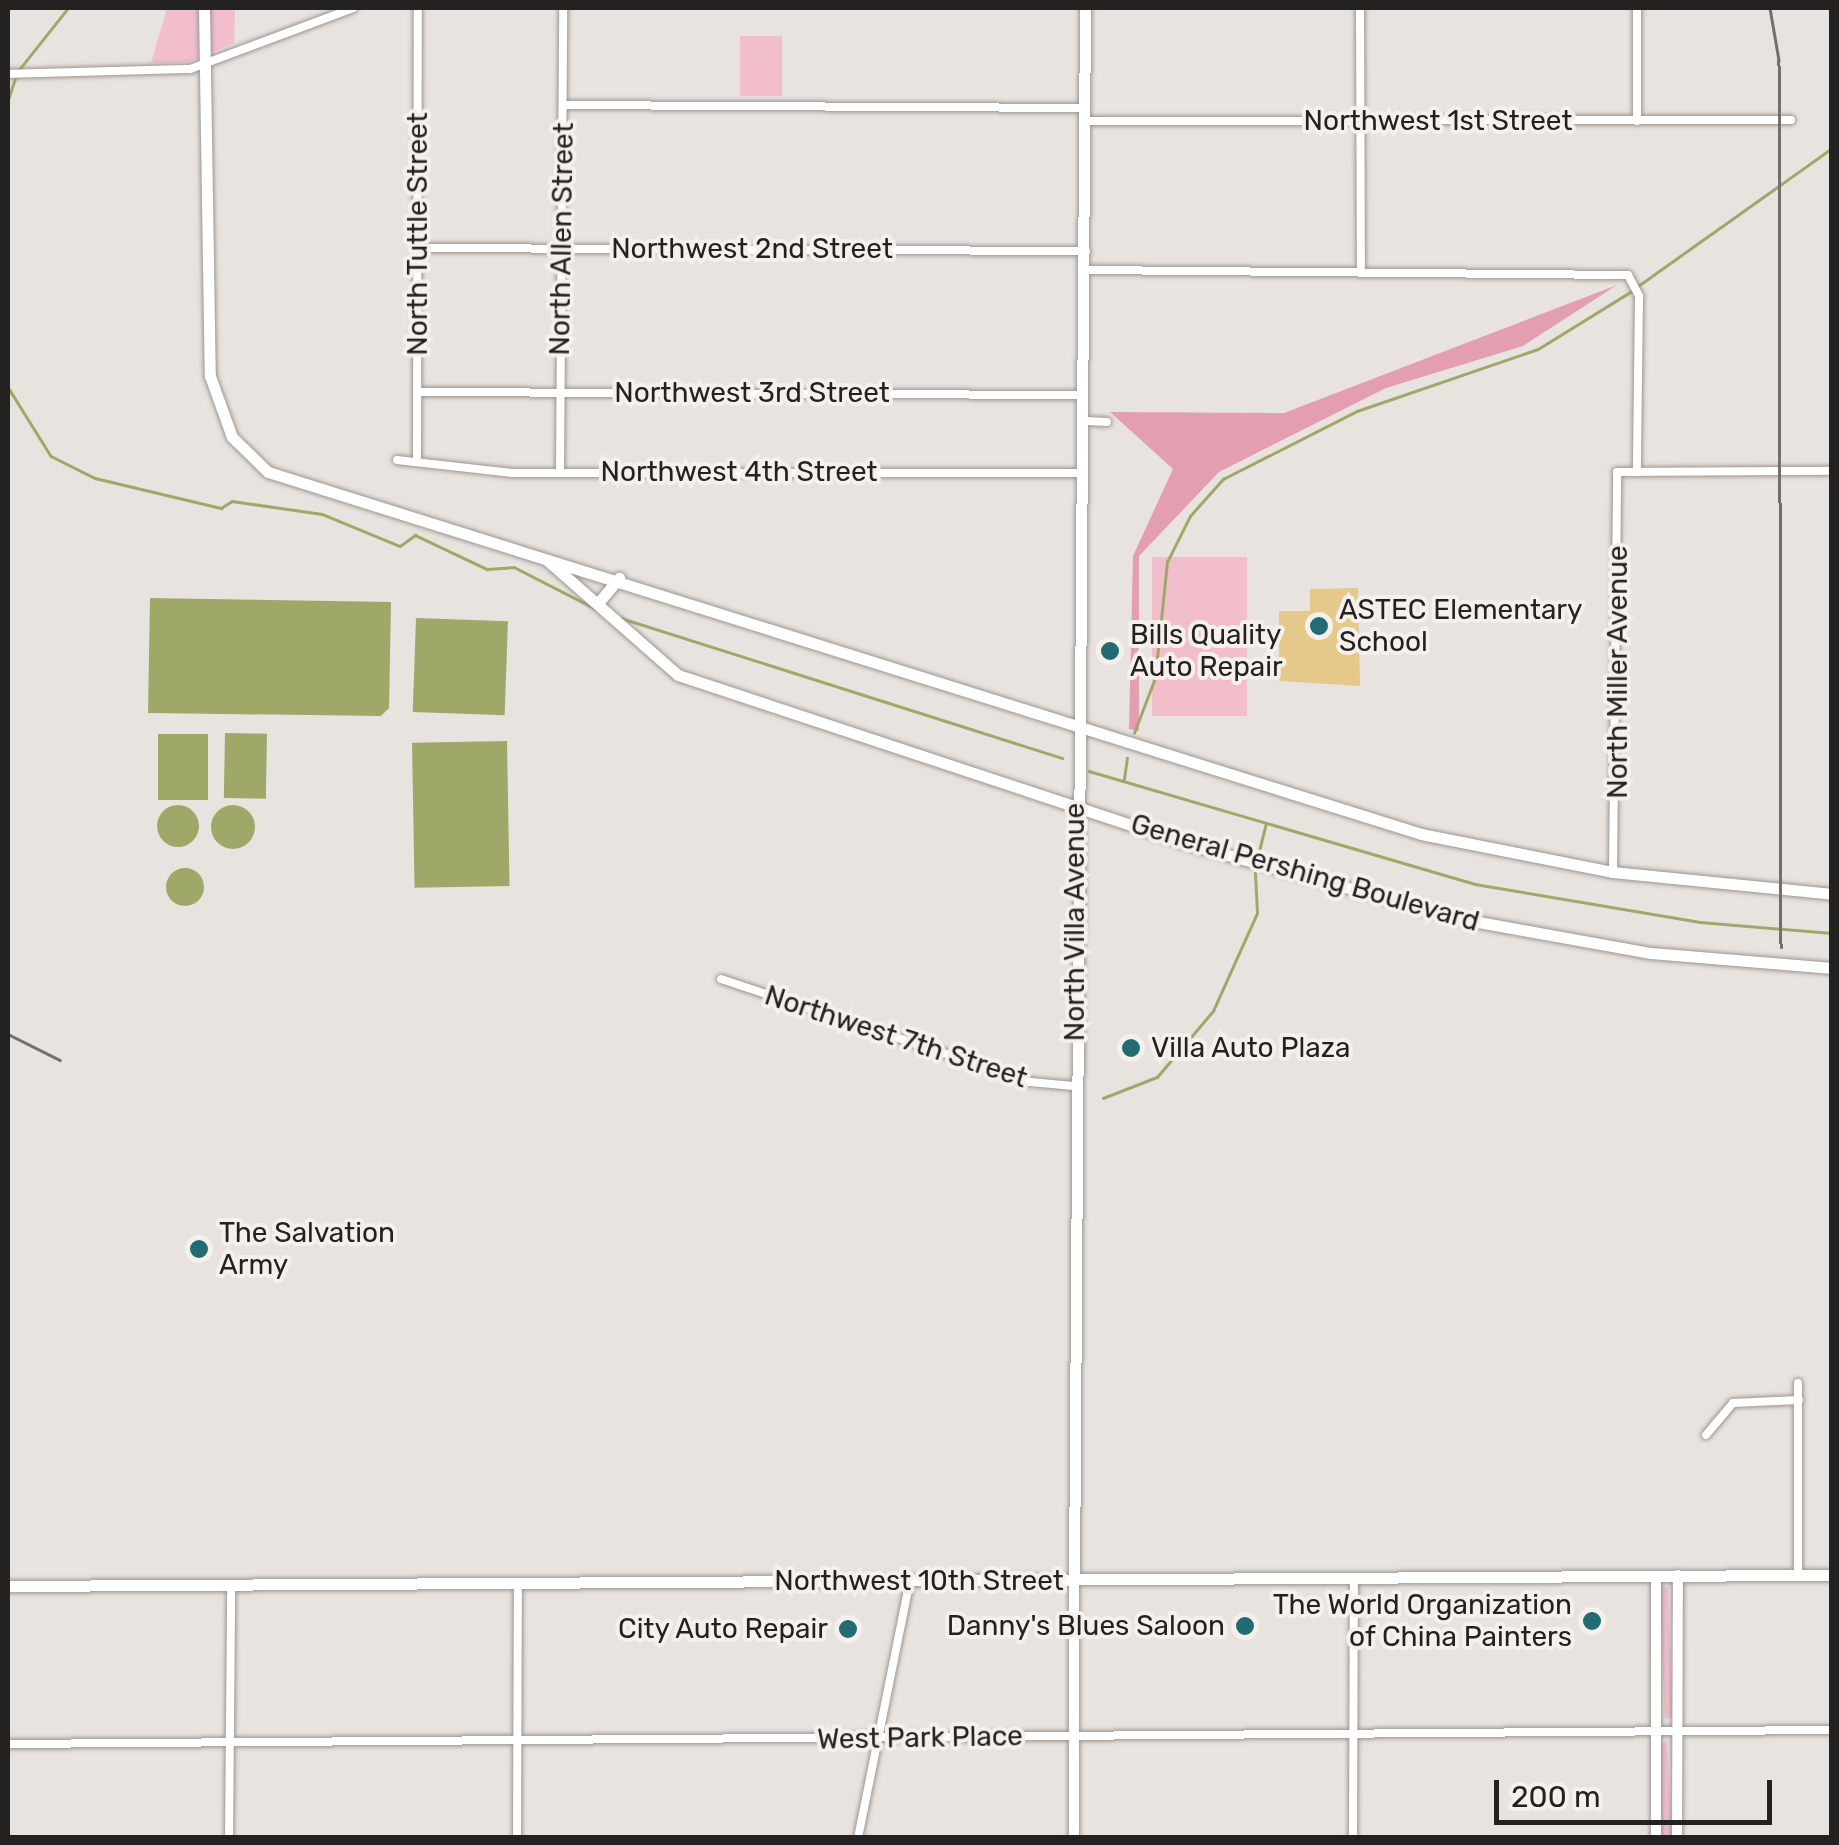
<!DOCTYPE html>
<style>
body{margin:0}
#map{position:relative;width:1839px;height:1845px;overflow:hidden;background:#e9e3df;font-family:Rubik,sans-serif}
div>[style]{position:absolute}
.green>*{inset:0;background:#f2becc;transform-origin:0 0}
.forest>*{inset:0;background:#e39eb2}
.water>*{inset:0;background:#9fa869;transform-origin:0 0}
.round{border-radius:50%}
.stream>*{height:2.5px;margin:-1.25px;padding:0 1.25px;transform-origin:1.25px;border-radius:1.25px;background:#9fa869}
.building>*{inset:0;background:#e4c98b}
.roads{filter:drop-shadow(0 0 2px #9b9692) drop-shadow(0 0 2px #9b9692)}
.minor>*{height:8px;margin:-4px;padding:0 4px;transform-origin:4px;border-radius:4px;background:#fff}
.tertiary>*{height:10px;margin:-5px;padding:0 5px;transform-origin:5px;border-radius:5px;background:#fff}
.secondary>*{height:11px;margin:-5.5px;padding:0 5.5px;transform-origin:5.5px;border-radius:5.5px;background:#fff}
.rail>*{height:2.5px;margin:-1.25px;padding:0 1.25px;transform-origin:1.25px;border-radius:1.25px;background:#736f6d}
.dots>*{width:28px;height:28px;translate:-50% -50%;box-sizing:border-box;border:5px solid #f6f0ec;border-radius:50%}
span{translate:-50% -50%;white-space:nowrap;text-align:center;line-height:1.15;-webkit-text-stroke:8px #f6f0ec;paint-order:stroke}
.street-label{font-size:28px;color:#242221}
.poi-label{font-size:28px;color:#242221}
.left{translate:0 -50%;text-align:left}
.right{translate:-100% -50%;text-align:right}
.frame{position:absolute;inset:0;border:10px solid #242221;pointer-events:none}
.scale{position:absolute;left:1494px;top:1780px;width:278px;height:45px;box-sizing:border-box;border:5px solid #242221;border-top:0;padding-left:12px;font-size:30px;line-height:35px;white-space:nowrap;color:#242221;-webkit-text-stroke:8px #f6f0ec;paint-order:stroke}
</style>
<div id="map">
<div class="green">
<i style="clip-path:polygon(167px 8px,235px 8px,234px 43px,188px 62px,151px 63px)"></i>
<i style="left:740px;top:36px;width:42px;height:60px"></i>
<i style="left:1247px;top:557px;width:159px;height:95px;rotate:90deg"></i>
<i style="left:1668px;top:1587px;width:131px;height:8px;rotate:88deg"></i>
<i style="clip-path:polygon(1667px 1740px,1672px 1837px,1660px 1838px,1660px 1746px)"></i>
</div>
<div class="forest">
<i style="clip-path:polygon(1617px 285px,1523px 346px,1386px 388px,1219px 472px,1139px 556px,1139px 731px,1129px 729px,1133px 556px,1173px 469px,1110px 412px,1284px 413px)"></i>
</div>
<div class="water">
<i style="clip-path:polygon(150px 598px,391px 602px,389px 708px,381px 716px,148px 713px)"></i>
<i style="left:416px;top:618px;width:92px;height:94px;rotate:2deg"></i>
<i style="left:225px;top:733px;width:42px;height:65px;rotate:1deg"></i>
<i style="left:158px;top:734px;width:50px;height:66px"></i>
<i style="left:507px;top:741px;width:145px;height:95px;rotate:89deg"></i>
<i class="round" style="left:211px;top:805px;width:44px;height:44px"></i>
<i class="round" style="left:157px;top:805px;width:42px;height:42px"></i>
<i class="round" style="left:166px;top:868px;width:38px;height:38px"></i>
</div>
<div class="stream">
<i style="left:18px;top:71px;width:80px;rotate:-51.6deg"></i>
<i style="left:8px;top:100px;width:23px;rotate:-72deg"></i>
<i style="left:8px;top:172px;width:35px;rotate:90deg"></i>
<i style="left:1638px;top:286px;width:238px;rotate:-35.4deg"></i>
<i style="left:8px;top:387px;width:81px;rotate:58.1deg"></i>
<i style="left:51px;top:456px;width:49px;rotate:26.6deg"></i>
<i style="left:95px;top:478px;width:130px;rotate:13.4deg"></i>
<i style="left:221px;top:508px;width:13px;rotate:-32deg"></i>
<i style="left:232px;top:501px;width:91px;rotate:8.2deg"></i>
<i style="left:322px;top:514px;width:84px;rotate:22.3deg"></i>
<i style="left:400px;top:546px;width:19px;rotate:-36deg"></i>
<i style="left:415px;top:535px;width:80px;rotate:25.3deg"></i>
<i style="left:487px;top:569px;width:27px;rotate:-4deg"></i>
<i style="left:514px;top:567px;width:90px;rotate:27.1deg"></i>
<i style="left:621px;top:618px;width:463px;rotate:17.6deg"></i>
<i style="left:1134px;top:733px;width:59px;rotate:-69.1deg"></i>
<i style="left:1155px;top:678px;width:117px;rotate:-84.1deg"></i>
<i style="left:1167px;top:562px;width:51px;rotate:-63.4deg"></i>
<i style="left:1190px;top:516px;width:50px;rotate:-48.3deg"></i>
<i style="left:1223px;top:479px;width:150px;rotate:-26.9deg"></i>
<i style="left:1357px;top:411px;width:191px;rotate:-18.9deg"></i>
<i style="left:1538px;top:349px;width:110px;rotate:-31.7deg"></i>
<i style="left:1089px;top:771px;width:402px;rotate:16.3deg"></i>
<i style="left:1475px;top:884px;width:228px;rotate:9.6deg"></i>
<i style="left:1700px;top:922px;width:132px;rotate:4.8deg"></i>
<i style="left:1124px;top:779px;width:21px;rotate:-82deg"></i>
<i style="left:1258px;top:855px;width:32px;rotate:-76deg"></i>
<i style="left:1103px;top:1098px;width:58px;rotate:-21.3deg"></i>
<i style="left:1157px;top:1077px;width:87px;rotate:-49.7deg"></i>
<i style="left:1213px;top:1011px;width:107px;rotate:-65.8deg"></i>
<i style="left:1257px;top:913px;width:40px;rotate:-92.9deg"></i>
</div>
<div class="building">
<i style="clip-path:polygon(1358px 588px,1360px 686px,1279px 681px,1279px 611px,1310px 611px,1310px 589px)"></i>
</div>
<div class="roads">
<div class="minor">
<i style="left:1360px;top:8px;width:264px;rotate:89.8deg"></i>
<i style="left:8px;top:74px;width:182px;rotate:-1.6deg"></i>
<i style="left:190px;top:69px;width:174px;rotate:-20.5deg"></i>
<i style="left:563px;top:105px;width:522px;rotate:0.33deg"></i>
<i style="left:1086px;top:121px;width:705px;rotate:-0.08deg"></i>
<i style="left:1637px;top:121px;width:113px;rotate:-90deg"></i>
<i style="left:418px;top:248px;width:668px;rotate:0.26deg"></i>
<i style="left:1087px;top:270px;width:541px;rotate:0.53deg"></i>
<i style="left:1628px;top:275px;width:24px;rotate:62deg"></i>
<i style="left:1639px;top:296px;width:176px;rotate:90.7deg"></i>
<i style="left:417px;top:392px;width:666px;rotate:0.26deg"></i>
<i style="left:1087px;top:421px;width:20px;rotate:3deg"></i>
<i style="left:397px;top:460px;width:116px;rotate:6.4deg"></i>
<i style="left:512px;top:473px;width:570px"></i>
<i style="left:417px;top:460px;width:452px;rotate:-89.9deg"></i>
<i style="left:560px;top:471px;width:463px;rotate:-89.6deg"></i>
<i style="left:1613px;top:872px;width:400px;rotate:-89.4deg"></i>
<i style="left:1617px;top:472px;width:215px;rotate:-0.3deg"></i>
<i style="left:721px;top:979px;width:326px;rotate:18.4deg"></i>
<i style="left:1030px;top:1082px;width:44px;rotate:5.2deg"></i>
<i style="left:1706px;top:1435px;width:42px;rotate:-49.8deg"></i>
<i style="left:1733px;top:1403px;width:66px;rotate:-2.6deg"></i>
<i style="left:1798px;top:1575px;width:192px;rotate:-90deg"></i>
<i style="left:8px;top:1744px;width:1824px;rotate:-0.44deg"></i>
<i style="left:229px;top:1838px;width:252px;rotate:-89.5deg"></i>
<i style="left:517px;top:1838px;width:254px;rotate:-89.8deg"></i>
<i style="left:858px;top:1838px;width:262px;rotate:-78.6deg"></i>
<i style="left:1353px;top:1838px;width:260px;rotate:-89.8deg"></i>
</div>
<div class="tertiary">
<i style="left:1074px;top:1838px;width:258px;rotate:-90deg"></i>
<i style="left:1656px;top:1838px;width:262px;rotate:-90deg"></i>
<i style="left:1677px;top:1838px;width:263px;rotate:-89.8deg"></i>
</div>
<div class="secondary">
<i style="left:204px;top:8px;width:368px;rotate:89.1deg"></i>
<i style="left:210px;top:376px;width:65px;rotate:70.2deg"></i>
<i style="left:232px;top:437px;width:50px;rotate:44.2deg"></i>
<i style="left:268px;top:472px;width:1208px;rotate:17.43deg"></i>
<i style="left:1421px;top:834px;width:196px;rotate:11.2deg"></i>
<i style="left:1613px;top:872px;width:220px;rotate:5.7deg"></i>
<i style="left:547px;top:560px;width:174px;rotate:41.3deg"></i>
<i style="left:678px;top:675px;width:540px;rotate:18.33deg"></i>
<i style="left:1191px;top:845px;width:286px;rotate:15.2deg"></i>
<i style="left:1467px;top:920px;width:187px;rotate:10.2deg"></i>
<i style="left:1651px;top:953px;width:182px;rotate:4.7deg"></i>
<i style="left:598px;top:603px;width:33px;rotate:-50deg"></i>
<i style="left:1074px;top:1580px;width:1572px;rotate:-89.6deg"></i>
<i style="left:8px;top:1586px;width:1824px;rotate:-0.35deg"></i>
</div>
</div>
<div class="rail">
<i style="left:1770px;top:8px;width:53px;rotate:80.2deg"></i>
<i style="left:1779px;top:60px;width:887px;rotate:89.87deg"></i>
<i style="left:8px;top:1034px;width:58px;rotate:26.6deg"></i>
</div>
<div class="dots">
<i style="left:1319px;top:626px;background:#216c72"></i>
<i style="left:1110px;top:651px;background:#216c72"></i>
<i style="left:1131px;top:1048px;background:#216c72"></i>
<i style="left:199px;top:1249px;background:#216c72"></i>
<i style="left:1592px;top:1621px;background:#216c72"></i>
<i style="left:1245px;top:1626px;background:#216c72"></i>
<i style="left:848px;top:1629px;background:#216c72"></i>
</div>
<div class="street-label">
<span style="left:1438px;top:121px">Northwest 1st Street</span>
<span style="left:418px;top:234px;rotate:-90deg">North Tuttle Street</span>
<span style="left:562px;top:239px;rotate:-89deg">North Allen Street</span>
<span style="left:752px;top:249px">Northwest 2nd Street</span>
<span style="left:752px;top:393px">Northwest 3rd Street</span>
<span style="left:739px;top:472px">Northwest 4th Street</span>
<span style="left:1618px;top:672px;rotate:-90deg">North Miller Avenue</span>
<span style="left:1305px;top:873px;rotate:16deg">General Pershing Boulevard</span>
<span style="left:1075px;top:922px;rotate:-90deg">North Villa Avenue</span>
<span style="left:896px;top:1037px;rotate:18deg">Northwest 7th Street</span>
<span style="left:919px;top:1581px">Northwest 10th Street</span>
<span style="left:920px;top:1738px;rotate:-1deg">West Park Place</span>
</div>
<div class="poi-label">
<span class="left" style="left:1339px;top:626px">ASTEC Elementary<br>School</span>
<span class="left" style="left:1130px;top:651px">Bills Quality<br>Auto Repair</span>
<span class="left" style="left:1151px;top:1048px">Villa Auto Plaza</span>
<span class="left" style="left:219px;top:1249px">The Salvation<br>Army</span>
<span class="right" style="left:1572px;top:1621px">The World Organization<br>of China Painters</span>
<span class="right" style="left:1225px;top:1626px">Danny's Blues Saloon</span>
<span class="right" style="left:828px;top:1629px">City Auto Repair</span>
</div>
<div class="frame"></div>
<div class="scale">200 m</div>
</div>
